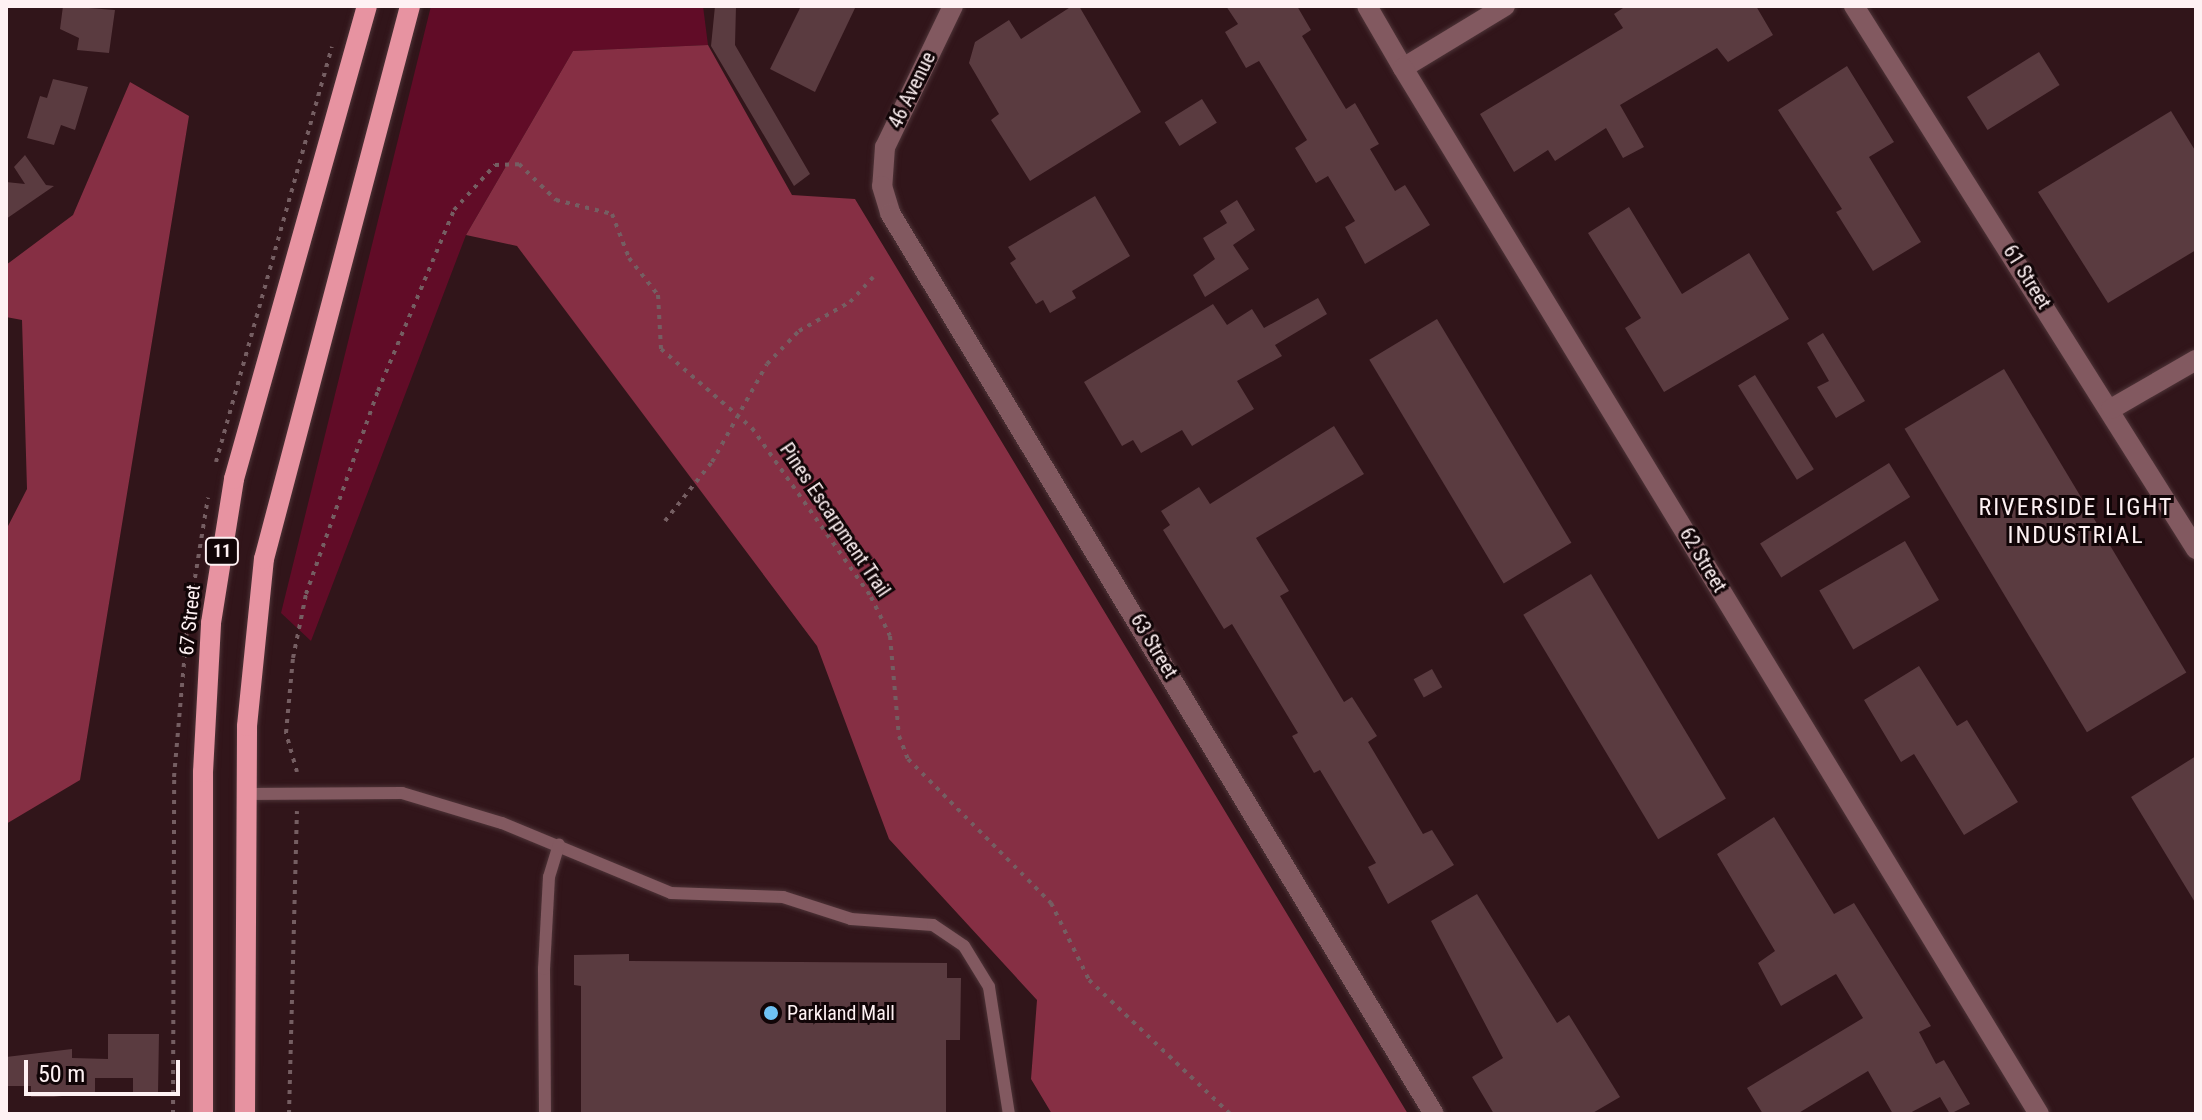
<!DOCTYPE html>
<style>
body{margin:0}
#map{position:relative;width:2202px;height:1120px;overflow:hidden;background:#31151a;font-family:"Roboto Condensed",sans-serif}
div>[style]{position:absolute}
.green>*{inset:0;background:#610c27}
.forest>*{inset:0;background:#862f44}
.building>*{inset:0;background:#5a3b40;transform-origin:0 0}
.path>*{height:4px;margin-top:-2px;transform-origin:0;background:repeating-linear-gradient(90deg,#755e62 0 4px,transparent 0 10px)}
.roads{filter:drop-shadow(0 0 2px #4e3438) drop-shadow(0 0 2px #4e3438)}
.service>*{height:12px;margin:-6px;padding:0 6px;transform-origin:6px;border-radius:6px;background:#825960}
.minor>*{height:20px;margin:-10px;padding:0 10px;transform-origin:10px;border-radius:10px;background:#825960}
.tertiary>*{height:20px;margin:-10px;padding:0 10px;transform-origin:10px;border-radius:10px;background:#825960}
.primary>*{height:20px;margin:-10px;padding:0 10px;transform-origin:10px;border-radius:10px;background:#e793a1}
.dots>*{width:22px;height:22px;translate:-50% -50%;box-sizing:border-box;border:4px solid #110507;border-radius:50%}
span{translate:-50% -50%;white-space:nowrap;text-align:center;line-height:1.15;-webkit-text-stroke:6px #110507;paint-order:stroke}
.shield-label span{padding:2px 6px;background:#110507;border:2px solid;border-radius:6px;-webkit-text-stroke-width:0}
.shield-label{font-size:18px;color:#fef1f3;font-weight:700}
.street-label{font-size:20px;color:#fef1f3}
.poi-label{font-size:20px;color:#fef1f3}
.left{translate:0 -50%;text-align:left}
.quarter-label{font-size:24px;color:#fef1f3;letter-spacing:2px}
.frame{position:absolute;inset:0;border:8px solid #fef1f3;pointer-events:none}
.scale{position:absolute;left:24px;top:1060px;width:156px;height:36px;box-sizing:border-box;border:4px solid #fef1f3;border-top:0;padding-left:10px;font-size:24px;line-height:28px;white-space:nowrap;color:#fef1f3;-webkit-text-stroke:6px #110507;paint-order:stroke}
</style>
<div id="map">
<div class="green">
<i style="clip-path:polygon(431px 6px,703px 6px,708px 45px,573px 51px,466px 235px,311px 641px,281px 613px)"></i>
</div>
<div class="forest">
<i style="clip-path:polygon(708px 45px,792px 195px,855px 199px,1408px 1114px,1052px 1114px,1031px 1079px,1037px 1000px,889px 839px,817px 646px,517px 246px,466px 235px,573px 51px)"></i>
<i style="clip-path:polygon(130px 82px,189px 116px,80px 780px,6px 824px,6px 530px,27px 489px,22px 320px,6px 317px,6px 265px,73px 215px)"></i>
</div>
<div class="building">
<i style="clip-path:polygon(63px 6px,115px 10px,109px 53px,77px 50px,79px 38px,60px 29px)"></i>
<i style="clip-path:polygon(715px 6px,736px 6px,735px 45px,810px 174px,794px 186px,711px 46px)"></i>
<i style="clip-path:polygon(801px 6px,856px 6px,815px 92px,770px 69px)"></i>
<i style="clip-path:polygon(1072px 6px,1079px 6px,1141px 112px,1030px 181px,991px 120px,999px 114px,969px 63px,975px 42px,1009px 20px,1021px 39px)"></i>
<i style="clip-path:polygon(1226px 6px,1297px 6px,1311px 30px,1302px 36px,1346px 109px,1355px 103px,1379px 144px,1370px 149px,1395px 191px,1405px 185px,1430px 225px,1365px 264px,1345px 227px,1355px 221px,1328px 176px,1316px 183px,1295px 148px,1307px 140px,1259px 61px,1246px 68px,1225px 32px,1238px 24px)"></i>
<i style="clip-path:polygon(1626px 6px,1756px 6px,1773px 35px,1728px 62px,1717px 48px,1620px 105px,1644px 147px,1623px 158px,1606px 128px,1555px 161px,1548px 150px,1514px 172px,1480px 114px,1623px 28px,1614px 14px)"></i>
<i style="left:2039px;top:52px;width:39px;height:85px;rotate:58deg"></i>
<i style="clip-path:polygon(1847px 66px,1894px 142px,1869px 157px,1921px 242px,1873px 271px,1836px 212px,1842px 209px,1778px 110px)"></i>
<i style="clip-path:polygon(53px 79px,88px 87px,75px 130px,61px 125px,54px 145px,27px 138px,40px 96px,47px 98px)"></i>
<i style="left:1202px;top:99px;width:28px;height:44px;rotate:58deg"></i>
<i style="clip-path:polygon(2171px 111px,2196px 152px,2196px 250px,2108px 303px,2038px 192px)"></i>
<i style="clip-path:polygon(25px 155px,46px 185px,54px 186px,6px 219px,6px 182px,25px 184px,14px 167px)"></i>
<i style="clip-path:polygon(1095px 196px,1130px 256px,1072px 291px,1076px 298px,1050px 313px,1043px 300px,1036px 304px,1010px 263px,1016px 259px,1008px 247px)"></i>
<i style="clip-path:polygon(1237px 200px,1255px 230px,1233px 245px,1249px 269px,1205px 297px,1193px 275px,1215px 259px,1203px 238px,1227px 223px,1220px 211px)"></i>
<i style="clip-path:polygon(1629px 207px,1682px 294px,1749px 253px,1789px 319px,1664px 392px,1625px 328px,1641px 318px,1588px 233px)"></i>
<i style="clip-path:polygon(1318px 298px,1327px 314px,1275px 345px,1282px 356px,1237px 381px,1254px 409px,1192px 446px,1182px 430px,1141px 453px,1133px 440px,1122px 446px,1084px 382px,1213px 304px,1227px 325px,1252px 309px,1264px 328px)"></i>
<i style="left:1437px;top:319px;width:261px;height:79px;rotate:59deg"></i>
<i style="clip-path:polygon(1823px 333px,1865px 401px,1836px 418px,1817px 387px,1829px 381px,1807px 343px)"></i>
<i style="left:2004px;top:369px;width:354px;height:116px;rotate:59deg"></i>
<i style="left:1755px;top:375px;width:111px;height:20px;rotate:58deg"></i>
<i style="clip-path:polygon(1334px 426px,1364px 474px,1256px 538px,1289px 591px,1280px 596px,1344px 702px,1352px 697px,1377px 736px,1368px 742px,1423px 834px,1432px 830px,1454px 865px,1388px 904px,1368px 867px,1376px 863px,1320px 770px,1314px 773px,1292px 736px,1298px 733px,1232px 624px,1224px 629px,1163px 530px,1170px 525px,1161px 511px,1199px 487px,1210px 504px)"></i>
<i style="left:1889px;top:463px;width:40px;height:152px;rotate:58deg"></i>
<i style="left:1905px;top:541px;width:68px;height:99px;rotate:60deg"></i>
<i style="left:1591px;top:574px;width:262px;height:79px;rotate:59deg"></i>
<i style="clip-path:polygon(1919px 666px,1957px 726px,1967px 720px,2018px 802px,1964px 835px,1914px 754px,1901px 762px,1864px 700px)"></i>
<i style="left:1432px;top:669px;width:21px;height:21px;rotate:61deg"></i>
<i style="clip-path:polygon(2196px 756px,2196px 904px,2131px 797px)"></i>
<i style="clip-path:polygon(1774px 817px,1834px 914px,1854px 903px,1931px 1026px,1919px 1032px,1936px 1064px,1944px 1060px,1970px 1104px,1950px 1114px,1940px 1097px,1908px 1114px,1893px 1114px,1868px 1071px,1797px 1114px,1763px 1114px,1747px 1088px,1863px 1018px,1836px 974px,1781px 1006px,1758px 963px,1775px 951px,1717px 854px)"></i>
<i style="clip-path:polygon(1477px 894px,1557px 1023px,1569px 1015px,1620px 1097px,1591px 1114px,1494px 1114px,1472px 1077px,1503px 1058px,1431px 921px)"></i>
<i style="clip-path:polygon(629px 954px,629px 961px,947px 963px,947px 978px,961px 978px,960px 1040px,946px 1040px,946px 1114px,581px 1114px,581px 986px,574px 985px,574px 955px)"></i>
<i style="clip-path:polygon(108px 1034px,159px 1034px,158px 1093px,133px 1093px,133px 1078px,95px 1078px,95px 1092px,54px 1097px,31px 1097px,31px 1086px,6px 1086px,6px 1057px,72px 1049px,72px 1058px,108px 1059px)"></i>
</div>
<div class="path">
<i style="left:216px;top:462px;width:431px;rotate:-74.4deg"></i>
<i style="left:665px;top:521px;width:75px;rotate:-51.5deg"></i>
<i style="left:712px;top:462px;width:112px;rotate:-60.7deg"></i>
<i style="left:767px;top:364px;width:46px;rotate:-45.9deg"></i>
<i style="left:799px;top:331px;width:59px;rotate:-29.6deg"></i>
<i style="left:850px;top:302px;width:34px;rotate:-47deg"></i>
<i style="left:297px;top:772px;width:41px;rotate:-105.8deg"></i>
<i style="left:286px;top:733px;width:75px;rotate:-84.7deg"></i>
<i style="left:293px;top:658px;width:65px;rotate:-78.5deg"></i>
<i style="left:306px;top:594px;width:215px;rotate:-70.5deg"></i>
<i style="left:378px;top:391px;width:196px;rotate:-67.2deg"></i>
<i style="left:454px;top:210px;width:61px;rotate:-47.7deg"></i>
<i style="left:495px;top:165px;width:24px;rotate:-2deg"></i>
<i style="left:519px;top:164px;width:52px;rotate:44.2deg"></i>
<i style="left:556px;top:200px;width:58px;rotate:14deg"></i>
<i style="left:612px;top:214px;width:47px;rotate:68.9deg"></i>
<i style="left:629px;top:258px;width:47px;rotate:51.9deg"></i>
<i style="left:658px;top:295px;width:54px;rotate:86.8deg"></i>
<i style="left:661px;top:349px;width:121px;rotate:41deg"></i>
<i style="left:752px;top:428px;width:207px;rotate:54.8deg"></i>
<i style="left:871px;top:597px;width:43px;rotate:64deg"></i>
<i style="left:890px;top:636px;width:100px;rotate:84.9deg"></i>
<i style="left:899px;top:736px;width:25px;rotate:69deg"></i>
<i style="left:908px;top:759px;width:203px;rotate:45.2deg"></i>
<i style="left:1051px;top:903px;width:86px;rotate:63.7deg"></i>
<i style="left:1089px;top:980px;width:195px;rotate:43.5deg"></i>
<i style="left:173px;top:1114px;width:337px;rotate:-89.8deg"></i>
<i style="left:174px;top:777px;width:151px;rotate:-85deg"></i>
<i style="left:187px;top:627px;width:131px;rotate:-80.8deg"></i>
<i style="left:289px;top:1114px;width:303px;rotate:-88.5deg"></i>
</div>
<div class="roads">
<div class="service">
<i style="left:245px;top:794px;width:157px;rotate:-0.4deg"></i>
<i style="left:402px;top:793px;width:104px;rotate:16.7deg"></i>
<i style="left:502px;top:823px;width:183px;rotate:22.5deg"></i>
<i style="left:671px;top:893px;width:112px;rotate:2deg"></i>
<i style="left:783px;top:897px;width:71px;rotate:17.9deg"></i>
<i style="left:851px;top:919px;width:82px;rotate:4.2deg"></i>
<i style="left:933px;top:925px;width:37px;rotate:34deg"></i>
<i style="left:964px;top:946px;width:48px;rotate:58.6deg"></i>
<i style="left:989px;top:987px;width:129px;rotate:81.1deg"></i>
<i style="left:545px;top:1114px;width:145px;rotate:-90.4deg"></i>
<i style="left:544px;top:969px;width:92px;rotate:-86.9deg"></i>
<i style="left:549px;top:877px;width:34px;rotate:-73deg"></i>
</div>
<div class="minor">
<i style="left:953px;top:6px;width:157px;rotate:115.7deg"></i>
<i style="left:885px;top:147px;width:39px;rotate:94deg"></i>
<i style="left:882px;top:186px;width:28px;rotate:73deg"></i>
<i style="left:890px;top:213px;width:1052px;rotate:58.88deg"></i>
<i style="left:1367px;top:6px;width:72px;rotate:59.9deg"></i>
<i style="left:1854px;top:6px;width:642px;rotate:57.8deg"></i>
<i style="left:2111px;top:409px;width:98px;rotate:-30deg"></i>
</div>
<div class="tertiary">
<i style="left:1505px;top:6px;width:119px;rotate:148.7deg"></i>
<i style="left:1403px;top:68px;width:1224px;rotate:58.7deg"></i>
</div>
<div class="primary">
<i style="left:203px;top:1114px;width:342px;rotate:-90deg"></i>
<i style="left:203px;top:772px;width:149px;rotate:-86.9deg"></i>
<i style="left:211px;top:623px;width:146px;rotate:-80.9deg"></i>
<i style="left:234px;top:479px;width:491px;rotate:-74.3deg"></i>
<i style="left:245px;top:1114px;width:388px;rotate:-89.7deg"></i>
<i style="left:247px;top:726px;width:168px;rotate:-84.2deg"></i>
<i style="left:264px;top:559px;width:572px;rotate:-75.21deg"></i>
</div>
</div>
<div class="dots">
<i style="left:771px;top:1013px;background:#6fc2f4"></i>
</div>
<div class="shield-label">
<span style="left:222px;top:551px">11</span>
</div>
<div class="street-label">
<span style="left:912px;top:90px;rotate:-64deg">46 Avenue</span>
<span style="left:2027px;top:277px;rotate:58deg">61 Street</span>
<span style="left:835px;top:520px;rotate:56deg">Pines Escarpment Trail</span>
<span style="left:1703px;top:560px;rotate:59deg">62 Street</span>
<span style="left:190px;top:620px;rotate:-84deg">67 Street</span>
<span style="left:1154px;top:646px;rotate:59deg">63 Street</span>
</div>
<div class="poi-label">
<span class="left" style="left:787px;top:1013px">Parkland Mall</span>
</div>
<div class="quarter-label">
<span style="left:2076px;top:522px">RIVERSIDE LIGHT<br>INDUSTRIAL</span>
</div>
<div class="frame"></div>
<div class="scale">50 m</div>
</div>
